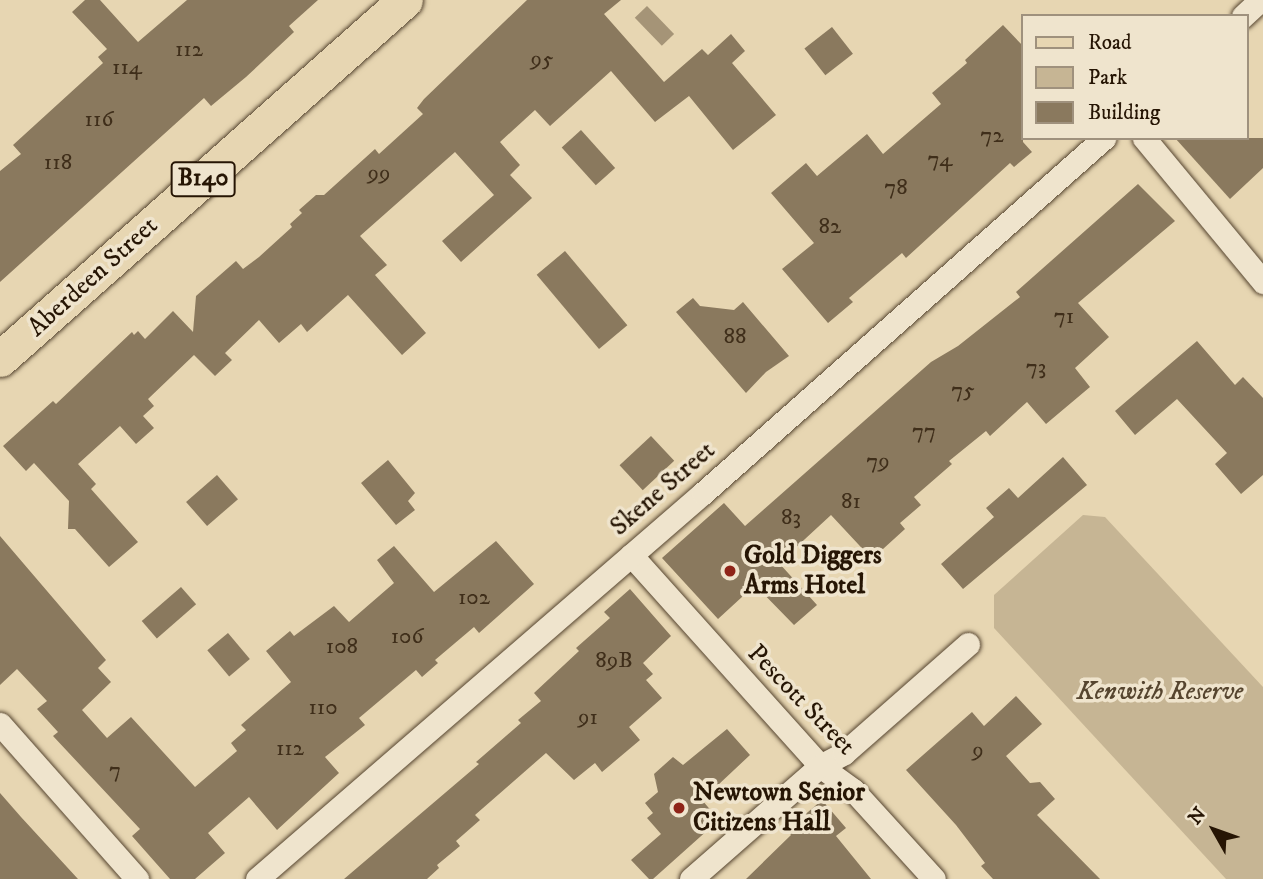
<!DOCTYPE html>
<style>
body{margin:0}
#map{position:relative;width:1263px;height:879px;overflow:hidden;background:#e7d6b2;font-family:"IM FELL DW Pica",serif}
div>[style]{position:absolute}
.green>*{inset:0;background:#c6b594}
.water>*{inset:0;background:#a59477;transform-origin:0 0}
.building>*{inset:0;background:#8a795e;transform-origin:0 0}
.roads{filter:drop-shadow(0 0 2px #564530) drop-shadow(0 0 2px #564530)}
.street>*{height:23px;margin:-11.5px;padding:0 11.5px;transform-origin:11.5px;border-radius:11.5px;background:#efe4cd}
.primary>*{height:35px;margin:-17.5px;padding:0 17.5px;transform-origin:17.5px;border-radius:17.5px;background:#e7d6b2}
.dots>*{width:19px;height:19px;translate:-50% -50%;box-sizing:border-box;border:4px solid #efe4cd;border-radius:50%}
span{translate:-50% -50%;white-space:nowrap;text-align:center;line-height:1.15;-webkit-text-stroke:7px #efe4cd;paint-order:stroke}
.number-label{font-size:23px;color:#3f2e1a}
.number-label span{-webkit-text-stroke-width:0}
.shield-label span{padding:2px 5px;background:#efe4cd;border:2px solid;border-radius:5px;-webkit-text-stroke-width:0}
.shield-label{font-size:24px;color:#261504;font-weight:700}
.street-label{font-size:26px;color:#261504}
.poi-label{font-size:26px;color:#261504;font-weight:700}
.left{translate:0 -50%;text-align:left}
.park-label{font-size:26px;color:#56452f;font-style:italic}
.legend{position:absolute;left:1021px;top:14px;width:228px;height:126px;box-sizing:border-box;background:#efe4cd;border:2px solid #9f917d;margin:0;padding:9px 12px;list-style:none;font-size:21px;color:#261504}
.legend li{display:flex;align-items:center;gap:14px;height:35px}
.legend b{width:35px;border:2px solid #9f917d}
.north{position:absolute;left:1179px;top:795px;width:70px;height:70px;-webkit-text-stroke:5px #efe4cd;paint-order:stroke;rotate:310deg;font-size:19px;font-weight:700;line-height:28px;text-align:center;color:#261504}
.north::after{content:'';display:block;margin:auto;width:24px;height:32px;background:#261504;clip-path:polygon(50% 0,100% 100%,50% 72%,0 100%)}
</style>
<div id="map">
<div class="green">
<i style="clip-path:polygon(1083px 515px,1105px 517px,1263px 687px,1263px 879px,1226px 879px,994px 628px,994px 595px)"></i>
</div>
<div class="water">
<i style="left:647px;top:6px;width:39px;height:17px;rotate:46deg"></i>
</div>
<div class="building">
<i style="clip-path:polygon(85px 0,100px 0,138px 42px,187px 0,318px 0,289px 26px,294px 32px,246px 77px,211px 106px,204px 98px,0 282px,0 171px,21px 154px,13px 145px,103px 63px,98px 57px,107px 49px,72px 12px)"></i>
<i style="clip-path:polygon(527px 0,621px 0,604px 14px,664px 82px,702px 49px,708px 55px,731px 34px,745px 51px,732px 63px,776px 115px,733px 150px,689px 96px,655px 122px,611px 71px,550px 126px,535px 110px,500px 142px,520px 165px,510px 175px,532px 198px,461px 262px,442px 241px,494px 195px,455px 152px,360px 236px,387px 265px,375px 275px,426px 333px,402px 355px,348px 295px,307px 332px,301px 324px,279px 343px,259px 320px,225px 353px,232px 360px,215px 376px,194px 355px,148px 399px,154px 406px,143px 416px,154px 428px,136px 444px,120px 426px,78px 464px,96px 484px,91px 489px,138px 542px,109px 567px,75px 529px,68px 529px,69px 501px,34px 463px,26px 471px,3px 446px,53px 401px,56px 404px,132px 332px,134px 335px,138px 331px,145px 339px,173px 311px,193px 332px,196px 296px,236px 261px,243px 269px,259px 257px,292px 227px,290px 224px,302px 213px,299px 210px,316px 195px,324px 195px,375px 149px,379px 154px,423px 114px,417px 108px,424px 99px)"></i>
<i style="clip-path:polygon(1003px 25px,1023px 46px,1023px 142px,1032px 152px,1014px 167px,1010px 163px,906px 258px,902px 253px,849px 298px,853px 302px,828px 323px,782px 269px,814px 243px,771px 193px,806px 163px,817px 176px,867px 134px,883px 154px,941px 104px,932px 93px,967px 63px,965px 60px)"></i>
<i style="left:832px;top:27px;width:34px;height:35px;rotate:52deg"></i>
<i style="left:581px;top:130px;width:51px;height:26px;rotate:48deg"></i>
<i style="clip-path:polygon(1175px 138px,1263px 138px,1263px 168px,1230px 199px)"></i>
<i style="clip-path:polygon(1138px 184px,1175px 221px,1078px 303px,1109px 337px,1075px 368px,1090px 387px,1046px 424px,1027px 402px,990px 436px,986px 431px,949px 461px,952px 464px,914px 497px,921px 505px,900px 523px,905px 529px,872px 559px,831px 515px,779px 563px,817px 605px,794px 625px,755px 585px,718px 619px,662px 558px,724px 503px,745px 526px,931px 362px,958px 346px,1020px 297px,1016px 292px)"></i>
<i style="left:565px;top:251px;width:97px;height:37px;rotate:50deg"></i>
<i style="clip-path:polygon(693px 298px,700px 306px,734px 310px,743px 302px,789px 356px,766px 372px,746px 393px,676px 312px)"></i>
<i style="clip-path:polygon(1197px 341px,1235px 385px,1243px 377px,1263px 398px,1263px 475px,1241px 494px,1215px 464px,1227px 453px,1177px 399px,1135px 435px,1115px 411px)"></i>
<i style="left:651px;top:436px;width:34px;height:43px;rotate:47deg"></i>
<i style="clip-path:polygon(1063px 457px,1087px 485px,963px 589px,941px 564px,994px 517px,986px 508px,1009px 488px,1018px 498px)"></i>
<i style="clip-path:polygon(388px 460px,415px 493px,408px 501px,415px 510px,396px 525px,361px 483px)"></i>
<i style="left:217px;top:475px;width:32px;height:41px;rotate:49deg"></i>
<i style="clip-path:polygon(0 536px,106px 660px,98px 668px,111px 682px,82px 710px,107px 738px,131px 717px,195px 787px,237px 751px,231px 743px,246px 730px,241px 725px,291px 682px,266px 651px,290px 631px,294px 636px,334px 606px,349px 622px,394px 583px,377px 560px,394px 546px,434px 592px,496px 541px,534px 584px,479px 633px,474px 627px,435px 660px,438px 663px,422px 677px,416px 670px,359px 718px,365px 725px,325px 757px,339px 773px,277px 830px,249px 797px,208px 833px,225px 853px,195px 879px,170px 879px,132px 836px,140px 829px,53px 736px,58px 732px,37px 709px,47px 701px,17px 669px,0 685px)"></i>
<i style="left:181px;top:587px;width:23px;height:52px;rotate:49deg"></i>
<i style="clip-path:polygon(630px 589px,671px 636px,643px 663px,653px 674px,646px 680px,662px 698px,629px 727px,640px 740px,602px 772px,595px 763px,574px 780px,546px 753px,475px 815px,480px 820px,456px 841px,460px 846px,437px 865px,439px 868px,427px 879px,344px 879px,479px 764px,476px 762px,521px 723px,518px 720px,541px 701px,534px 693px,579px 651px,576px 648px,610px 618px,604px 612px)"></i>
<i style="left:228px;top:633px;width:34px;height:27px;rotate:50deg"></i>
<i style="clip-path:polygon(1016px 696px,1042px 724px,1006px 756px,1030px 783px,1040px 782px,1055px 799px,1037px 815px,1100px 879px,993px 879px,981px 866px,985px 863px,956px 825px,906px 770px,972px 712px,984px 726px)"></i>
<i style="clip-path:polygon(727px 729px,750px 755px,702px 800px,719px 820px,653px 879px,649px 879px,631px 860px,661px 834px,647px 818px,653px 813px,645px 803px,658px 792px,654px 774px,673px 757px,683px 765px)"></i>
<i style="clip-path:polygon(0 793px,21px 817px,78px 879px,0 879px)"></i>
<i style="clip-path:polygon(822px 800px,846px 828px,836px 836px,871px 879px,746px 879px,791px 835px,787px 830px)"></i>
</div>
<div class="roads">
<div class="street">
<i style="left:1243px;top:16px;width:23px;rotate:-43deg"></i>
<i style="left:1144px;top:138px;width:187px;rotate:50.4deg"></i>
<i style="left:631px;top:555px;width:283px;rotate:48.1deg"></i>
<i style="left:820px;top:766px;width:41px;rotate:36deg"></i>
<i style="left:853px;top:790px;width:120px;rotate:47.7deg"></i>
<i style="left:0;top:724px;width:207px;rotate:48.5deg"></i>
<i style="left:257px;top:879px;width:590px;rotate:-40.88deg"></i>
<i style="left:703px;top:493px;width:536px;rotate:-41.52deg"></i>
<i style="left:691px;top:879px;width:171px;rotate:-41.2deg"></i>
<i style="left:820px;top:766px;width:27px;rotate:-28deg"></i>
<i style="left:844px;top:753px;width:165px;rotate:-41.3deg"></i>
</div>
<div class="primary">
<i style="left:0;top:359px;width:541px;rotate:-41.55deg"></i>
</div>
</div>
<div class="dots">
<i style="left:730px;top:571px;background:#8f2418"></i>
<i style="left:679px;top:808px;background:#8f2418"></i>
</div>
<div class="number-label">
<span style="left:189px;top:50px">112</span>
<span style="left:542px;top:60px">95</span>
<span style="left:127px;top:68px">114</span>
<span style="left:99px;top:120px">116</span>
<span style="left:992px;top:136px">72</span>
<span style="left:940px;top:160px">74</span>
<span style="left:58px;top:163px">118</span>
<span style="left:379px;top:174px">99</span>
<span style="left:896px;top:188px">78</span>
<span style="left:830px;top:227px">82</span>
<span style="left:1064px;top:317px">71</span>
<span style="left:735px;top:337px">88</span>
<span style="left:1036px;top:368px">73</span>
<span style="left:963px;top:391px">75</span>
<span style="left:924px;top:432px">77</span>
<span style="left:878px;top:462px">79</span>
<span style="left:851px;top:502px">81</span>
<span style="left:791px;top:518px">83</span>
<span style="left:474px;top:598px">102</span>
<span style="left:407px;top:637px">106</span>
<span style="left:342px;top:647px">108</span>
<span style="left:614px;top:661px">89B</span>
<span style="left:323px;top:708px">110</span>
<span style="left:588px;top:718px">91</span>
<span style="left:290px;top:749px">112</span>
<span style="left:978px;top:751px">9</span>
<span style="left:115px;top:771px">7</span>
</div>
<div class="shield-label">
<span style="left:203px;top:179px">B140</span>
</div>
<div class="street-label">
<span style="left:93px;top:277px;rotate:-42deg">Aberdeen Street</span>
<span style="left:663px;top:489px;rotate:-41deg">Skene Street</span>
<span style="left:801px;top:700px;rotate:46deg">Pescott Street</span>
</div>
<div class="poi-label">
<span class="left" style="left:744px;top:571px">Gold Diggers<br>Arms Hotel</span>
<span class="left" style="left:693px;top:808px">Newtown Senior<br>Citizens Hall</span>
</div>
<div class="park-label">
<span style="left:1160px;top:692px">Kenwith Reserve</span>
</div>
<ul class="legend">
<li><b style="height:9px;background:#e7d6b2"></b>Road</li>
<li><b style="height:19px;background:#c6b594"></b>Park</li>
<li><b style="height:19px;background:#8a795e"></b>Building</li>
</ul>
<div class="north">N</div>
</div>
